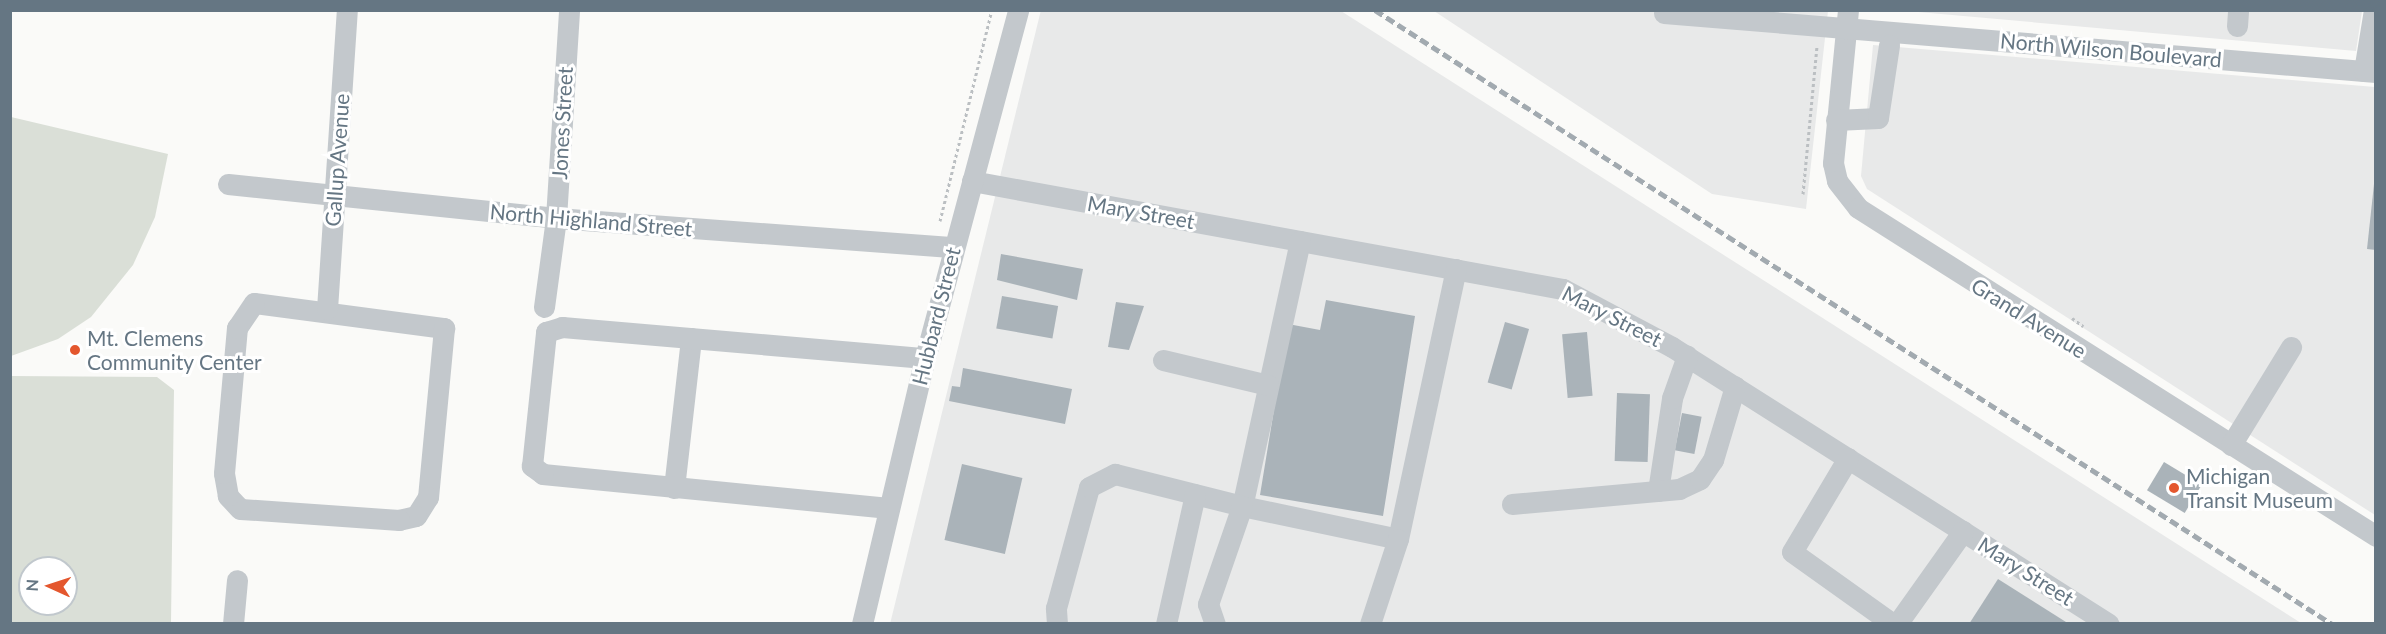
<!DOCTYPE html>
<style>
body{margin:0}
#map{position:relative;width:2386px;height:634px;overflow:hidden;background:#fafaf8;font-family:Lato,sans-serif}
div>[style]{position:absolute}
.built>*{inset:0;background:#e8e9e9}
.green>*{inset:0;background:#dadfd7}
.building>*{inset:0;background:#aab3b9;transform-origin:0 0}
.path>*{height:3px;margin-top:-1.5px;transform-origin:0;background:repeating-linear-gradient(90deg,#bbbfc2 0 3px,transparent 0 6px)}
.minor>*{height:21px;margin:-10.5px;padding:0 10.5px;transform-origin:10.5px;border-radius:10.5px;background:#c3c8cc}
.rail>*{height:4.5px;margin-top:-2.25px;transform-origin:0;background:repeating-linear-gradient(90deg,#a2aab0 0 9px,transparent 0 13.5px)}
.dots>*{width:16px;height:16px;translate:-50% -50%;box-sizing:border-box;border:3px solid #fff;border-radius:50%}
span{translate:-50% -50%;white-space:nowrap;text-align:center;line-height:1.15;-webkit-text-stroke:6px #fff;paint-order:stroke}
.street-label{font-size:21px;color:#657683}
.poi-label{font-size:21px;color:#657683}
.left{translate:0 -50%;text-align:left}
.frame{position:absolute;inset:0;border:12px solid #657683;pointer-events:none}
.north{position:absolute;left:18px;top:556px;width:60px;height:60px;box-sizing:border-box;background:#fff;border:2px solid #c1c8cd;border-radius:50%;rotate:273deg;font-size:16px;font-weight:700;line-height:24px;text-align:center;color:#657683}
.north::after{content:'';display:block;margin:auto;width:21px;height:27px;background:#e4572e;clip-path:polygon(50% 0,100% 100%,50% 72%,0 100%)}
</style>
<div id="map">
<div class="built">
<i style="clip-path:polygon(1041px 10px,1341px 11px,2301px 623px,890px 624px)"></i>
<i style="clip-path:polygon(1434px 11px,1828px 11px,1806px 209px,1712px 194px)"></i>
<i style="clip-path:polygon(1907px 11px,2362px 11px,2356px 51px)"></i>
<i style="clip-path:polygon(1873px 45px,2375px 87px,2375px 515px,1867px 189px,1861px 176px)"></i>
</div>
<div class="green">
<i style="clip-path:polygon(11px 117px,168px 154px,155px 217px,133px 265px,91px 317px,58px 339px,11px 356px)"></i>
<i style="clip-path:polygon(evenodd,11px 376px,157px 377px,174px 390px,171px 623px,11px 623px,11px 376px,30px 568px,66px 568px,66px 604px,30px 604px,30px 568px)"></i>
</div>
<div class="building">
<i style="clip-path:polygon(2374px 184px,2376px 184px,2376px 250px,2367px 249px)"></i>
<i style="clip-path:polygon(1001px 254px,1083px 269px,1077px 300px,997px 280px)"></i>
<i style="left:1002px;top:296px;width:57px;height:33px;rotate:10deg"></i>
<i style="clip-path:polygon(1326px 300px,1415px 316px,1383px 516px,1260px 495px,1288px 324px,1320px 330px)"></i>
<i style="clip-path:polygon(1116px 302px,1144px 306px,1129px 350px,1108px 347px)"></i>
<i style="left:1505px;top:322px;width:25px;height:63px;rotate:16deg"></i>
<i style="left:1587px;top:332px;width:64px;height:25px;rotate:85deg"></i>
<i style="clip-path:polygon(963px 368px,1072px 389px,1065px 424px,949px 401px,952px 386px,960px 387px)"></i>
<i style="left:1617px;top:393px;width:33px;height:68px;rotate:2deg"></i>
<i style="left:1682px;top:413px;width:20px;height:38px;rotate:11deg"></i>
<i style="left:2164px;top:462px;width:44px;height:33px;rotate:31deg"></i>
<i style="left:962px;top:464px;width:62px;height:78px;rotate:13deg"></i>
<i style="clip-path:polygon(1998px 579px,2066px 622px,1969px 624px)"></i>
</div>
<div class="path">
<i style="left:1803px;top:194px;width:150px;rotate:-84.6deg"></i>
<i style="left:940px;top:221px;width:217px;rotate:-76.2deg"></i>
<i style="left:2072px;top:318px;width:14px;rotate:36deg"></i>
</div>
<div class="minor">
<i style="left:1848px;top:10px;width:154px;rotate:95.6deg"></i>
<i style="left:1833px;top:163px;width:18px;rotate:77deg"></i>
<i style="left:1837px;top:181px;width:34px;rotate:52deg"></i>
<i style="left:1858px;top:208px;width:613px;rotate:32.34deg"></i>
<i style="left:1664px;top:13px;width:714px;rotate:4.74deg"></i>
<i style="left:2237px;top:26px;width:16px;rotate:-86deg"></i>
<i style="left:2364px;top:71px;width:62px;rotate:-80.7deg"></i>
<i style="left:1836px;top:120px;width:42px;rotate:-2.7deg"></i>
<i style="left:1878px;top:118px;width:74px;rotate:-81.4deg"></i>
<i style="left:972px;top:181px;width:601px;rotate:10.36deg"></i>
<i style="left:1563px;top:289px;width:123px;rotate:28deg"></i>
<i style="left:1672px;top:347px;width:517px;rotate:32.37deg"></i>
<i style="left:228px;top:184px;width:330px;rotate:5.9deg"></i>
<i style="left:556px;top:218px;width:399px;rotate:4.2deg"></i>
<i style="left:1300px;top:241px;width:271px;rotate:102.3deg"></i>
<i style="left:1242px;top:506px;width:159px;rotate:11.9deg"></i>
<i style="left:1398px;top:539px;width:276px;rotate:-77.9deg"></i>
<i style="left:254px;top:303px;width:192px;rotate:7.5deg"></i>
<i style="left:444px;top:328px;width:170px;rotate:95.4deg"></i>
<i style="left:428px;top:497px;width:22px;rotate:122deg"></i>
<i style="left:416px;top:516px;width:17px;rotate:167deg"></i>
<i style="left:399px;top:520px;width:159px;rotate:-176deg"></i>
<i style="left:240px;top:509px;width:18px;rotate:-133deg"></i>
<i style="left:228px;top:496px;width:23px;rotate:-100deg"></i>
<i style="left:224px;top:473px;width:146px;rotate:-84.9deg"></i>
<i style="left:237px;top:328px;width:30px;rotate:-56deg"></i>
<i style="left:544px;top:307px;width:90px;rotate:-82.3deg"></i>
<i style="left:556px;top:218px;width:208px;rotate:-86.4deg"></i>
<i style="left:327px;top:309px;width:300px;rotate:-86.2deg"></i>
<i style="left:1163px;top:360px;width:108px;rotate:13.4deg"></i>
<i style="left:2231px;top:445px;width:115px;rotate:-58.5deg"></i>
<i style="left:1848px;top:458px;width:109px;rotate:120.8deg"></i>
<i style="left:1792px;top:552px;width:124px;rotate:35.5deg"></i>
<i style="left:674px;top:488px;width:151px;rotate:-83.5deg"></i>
<i style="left:1658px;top:491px;width:94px;rotate:-81.4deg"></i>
<i style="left:1672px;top:398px;width:45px;rotate:-70.3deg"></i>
<i style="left:1512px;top:504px;width:168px;rotate:-5.1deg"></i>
<i style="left:1679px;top:489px;width:23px;rotate:-25deg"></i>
<i style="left:1700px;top:479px;width:23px;rotate:-56deg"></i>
<i style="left:1713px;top:460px;width:77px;rotate:-73.4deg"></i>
<i style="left:889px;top:508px;width:348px;rotate:-174.4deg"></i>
<i style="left:543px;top:474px;width:14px;rotate:-144deg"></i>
<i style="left:532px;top:466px;width:135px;rotate:-84deg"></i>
<i style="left:546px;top:332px;width:17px;rotate:-17deg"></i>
<i style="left:562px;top:327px;width:364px;rotate:4.9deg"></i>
<i style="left:233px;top:624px;width:44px;rotate:-84.8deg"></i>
<i style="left:862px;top:624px;width:273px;rotate:-76.7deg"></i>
<i style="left:925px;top:358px;width:360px;rotate:-75deg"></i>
<i style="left:1057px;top:624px;width:16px;rotate:-94deg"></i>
<i style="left:1056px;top:608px;width:125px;rotate:-74.7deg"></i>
<i style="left:1089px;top:487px;width:29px;rotate:-27deg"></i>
<i style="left:1115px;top:474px;width:131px;rotate:14.1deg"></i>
<i style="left:1242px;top:506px;width:104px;rotate:109.1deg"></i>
<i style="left:1208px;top:604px;width:21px;rotate:71deg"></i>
<i style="left:1166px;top:624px;width:133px;rotate:-77.4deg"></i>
<i style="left:1370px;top:624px;width:89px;rotate:-71.8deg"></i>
<i style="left:1897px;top:624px;width:114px;rotate:-54.6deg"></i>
</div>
<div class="rail">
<i style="left:1375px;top:10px;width:1137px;rotate:32.68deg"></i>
</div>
<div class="dots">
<i style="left:75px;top:350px;background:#e4572e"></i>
<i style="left:2174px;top:488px;background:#e4572e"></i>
</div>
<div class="street-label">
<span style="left:2111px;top:50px;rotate:5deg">North Wilson Boulevard</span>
<span style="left:562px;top:123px;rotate:-87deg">Jones Street</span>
<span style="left:337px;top:160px;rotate:-86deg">Gallup Avenue</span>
<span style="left:1141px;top:212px;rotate:10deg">Mary Street</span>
<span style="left:591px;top:220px;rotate:5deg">North Highland Street</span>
<span style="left:936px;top:316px;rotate:-76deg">Hubbard Street</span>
<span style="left:1612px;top:316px;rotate:27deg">Mary Street</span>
<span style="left:2029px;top:318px;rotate:32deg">Grand Avenue</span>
<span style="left:2026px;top:571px;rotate:32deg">Mary Street</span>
</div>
<div class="poi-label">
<span class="left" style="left:87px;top:350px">Mt. Clemens<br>Community Center</span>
<span class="left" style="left:2186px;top:488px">Michigan<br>Transit Museum</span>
</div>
<div class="frame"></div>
<div class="north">N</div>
</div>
